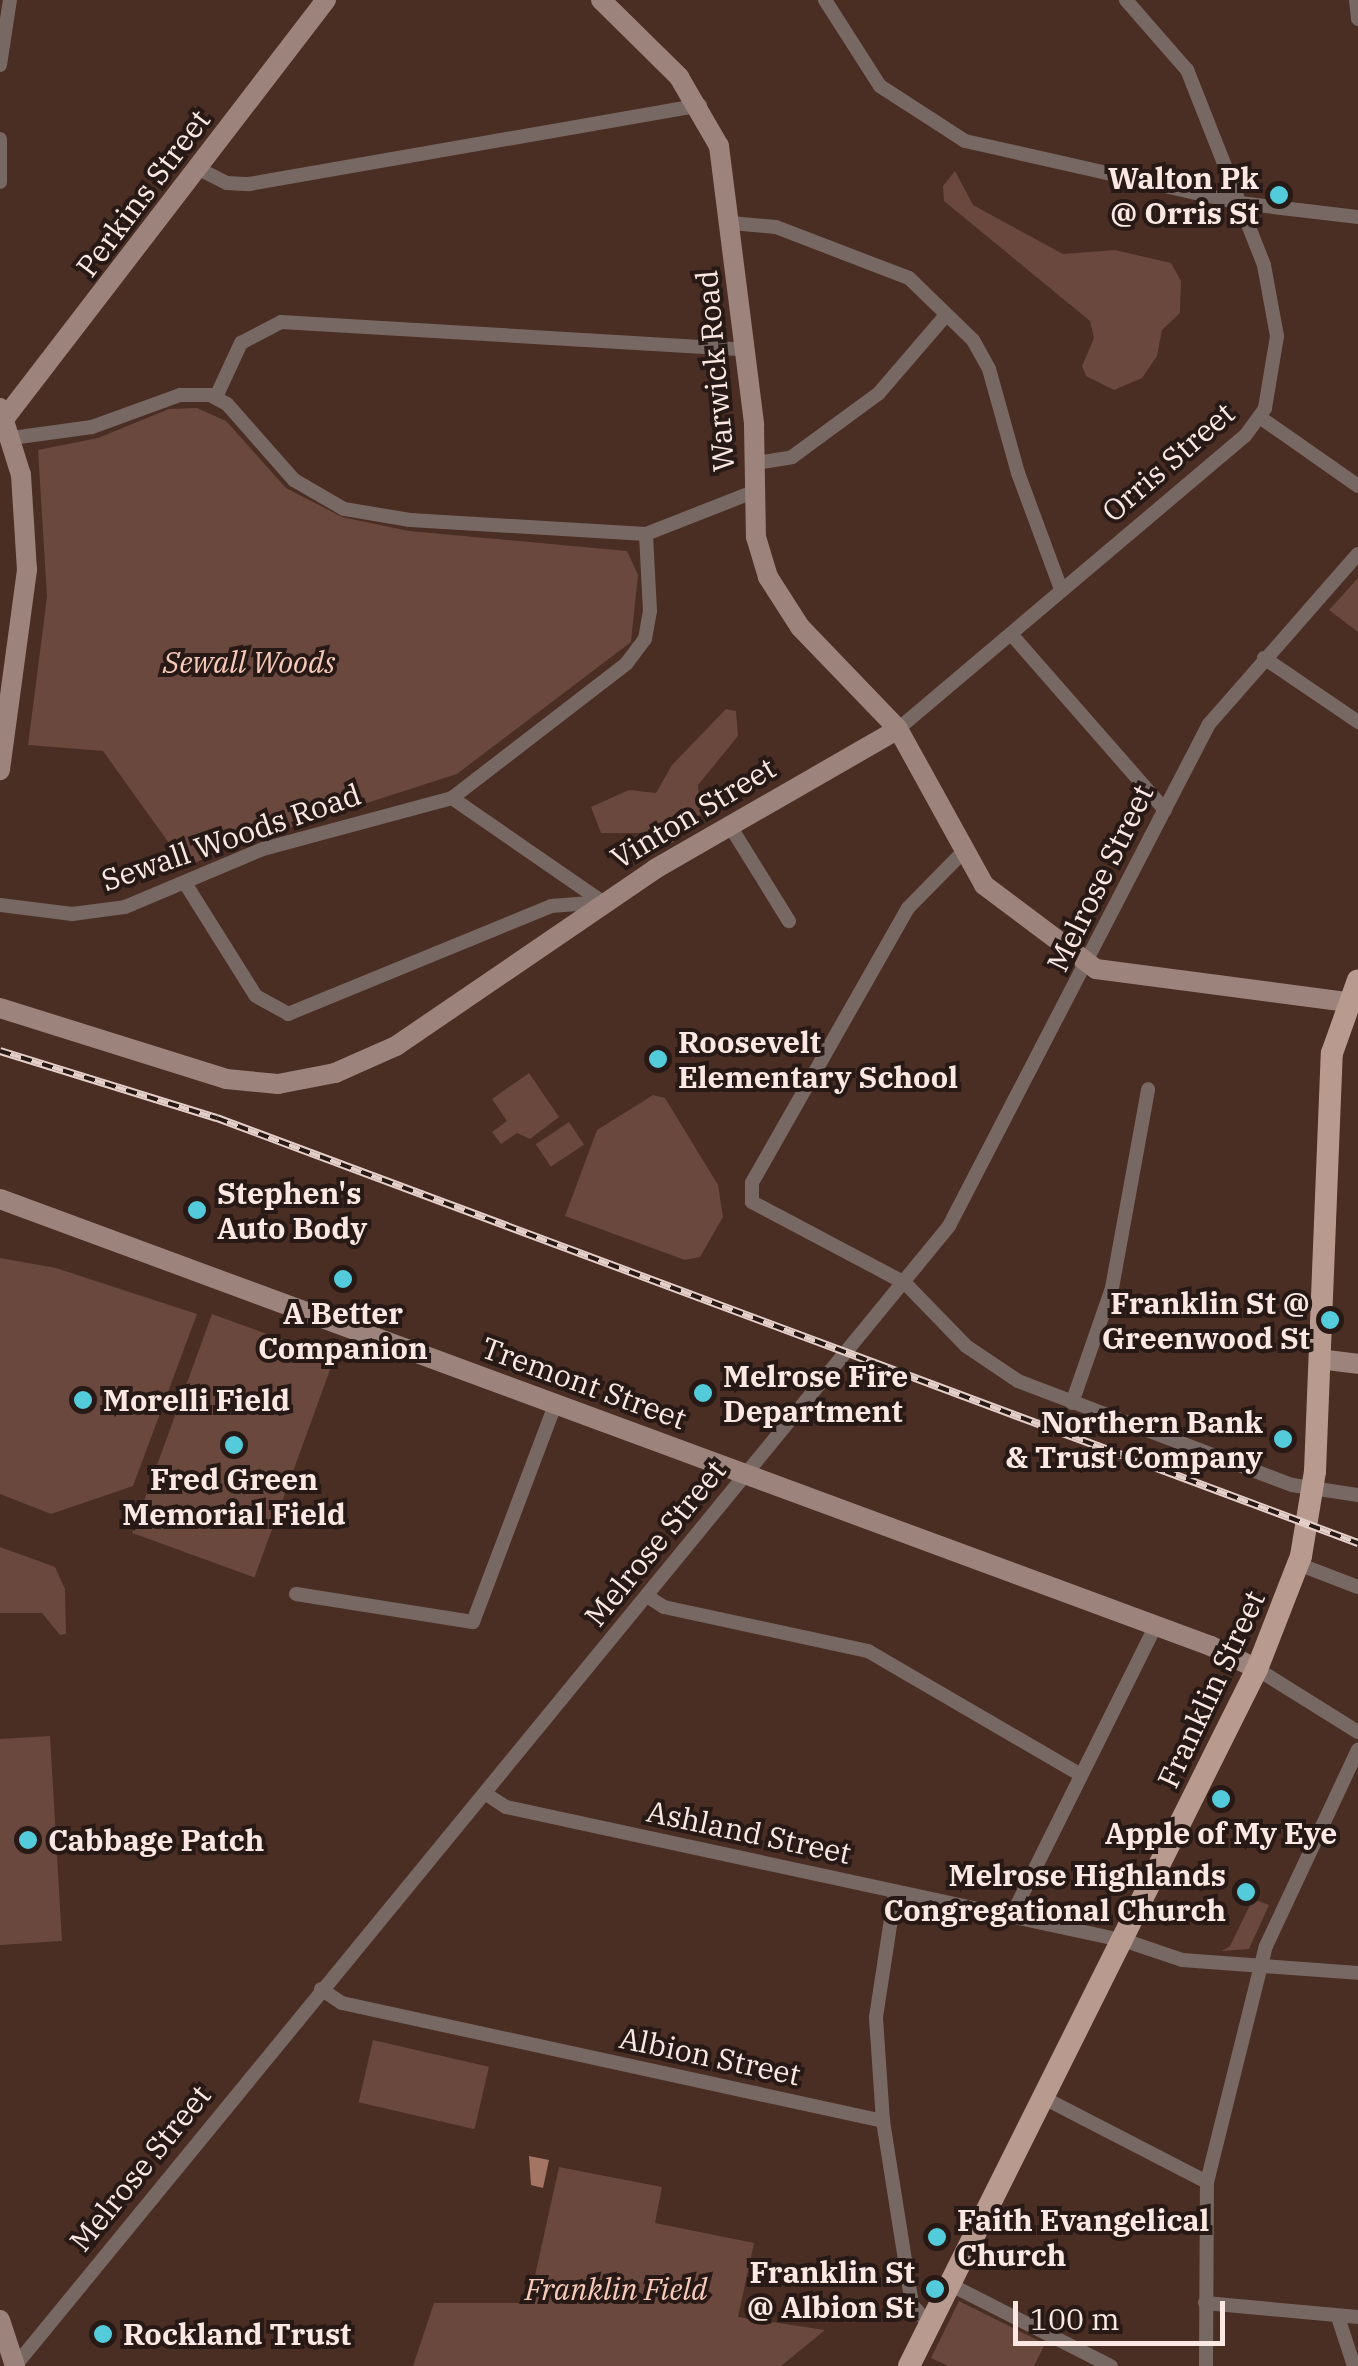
<!DOCTYPE html>
<style>
body{margin:0}
#map{position:relative;width:1358px;height:2366px;overflow:hidden;background:#4a2d23;font-family:"IBM Plex Serif",serif}
div>[style]{position:absolute}
.green>*{inset:0;background:#6a483d;transform-origin:0 0}
.water>*{inset:0;background:#a57564}
.street>*{height:14px;margin:-7px;padding:0 7px;transform-origin:7px;border-radius:7px;background:#786863}
.secondary>*{height:20px;margin:-10px;padding:0 10px;transform-origin:10px;border-radius:10px;background:#9c847c}
.primary>*{height:22px;margin:-11px;padding:0 11px;transform-origin:11px;border-radius:11px;background:#b99a8f}
.rail>*{height:8px;margin-top:-4px;transform-origin:0;background:repeating-linear-gradient(90deg,#271915 0 11px,#e4cfc9 0 22px);box-sizing:border-box;border-block:2px solid #e4cfc9}
.dots>*{width:28px;height:28px;translate:-50% -50%;box-sizing:border-box;border:5px solid #271915;border-radius:50%}
span{translate:-50% -50%;white-space:nowrap;text-align:center;line-height:1.15;-webkit-text-stroke:8px #271915;paint-order:stroke}
.poi-label{font-size:30px;color:#fce8e2;font-weight:700}
.right{translate:-100% -50%;text-align:right}
.left{translate:0 -50%;text-align:left}
.street-label{font-size:30px;color:#fce8e2}
.park-label{font-size:30px;color:#f8cab9;font-style:italic}
.scale{position:absolute;left:1013px;top:2301px;width:212px;height:45px;box-sizing:border-box;border:5px solid #fce8e2;border-top:0;padding-left:12px;font-size:30px;line-height:35px;white-space:nowrap;color:#fce8e2;-webkit-text-stroke:8px #271915;paint-order:stroke}
</style>
<div id="map">
<div class="green">
<i style="clip-path:polygon(955px 171px,973px 205px,1063px 254px,1115px 250px,1171px 263px,1181px 281px,1180px 313px,1162px 330px,1157px 356px,1142px 378px,1114px 390px,1086px 376px,1082px 366px,1094px 338px,1090px 321px,944px 201px,943px 186px)"></i>
<i style="clip-path:polygon(197px 408px,226px 421px,286px 488px,342px 517px,409px 531px,627px 551px,638px 575px,631px 642px,457px 774px,227px 848px,186px 867px,103px 751px,28px 745px,47px 597px,38px 450px,98px 438px,169px 409px)"></i>
<i style="clip-path:polygon(1358px 578px,1358px 632px,1329px 610px)"></i>
<i style="clip-path:polygon(726px 709px,736px 711px,738px 736px,698px 785px,701px 819px,693px 830px,653px 854px,640px 833px,601px 833px,591px 807px,629px 790px,656px 793px,672px 765px)"></i>
<i style="clip-path:polygon(529px 1073px,559px 1117px,530px 1139px,517px 1133px,501px 1144px,492px 1132px,507px 1121px,492px 1099px)"></i>
<i style="clip-path:polygon(653px 1095px,665px 1098px,718px 1185px,723px 1217px,700px 1257px,685px 1260px,565px 1216px,597px 1130px)"></i>
<i style="left:569px;top:1122px;width:27px;height:40px;rotate:56deg"></i>
<i style="clip-path:polygon(0 1258px,56px 1268px,197px 1314px,133px 1486px,51px 1514px,0 1494px)"></i>
<i style="left:212px;top:1314px;width:130px;height:233px;rotate:20deg"></i>
<i style="clip-path:polygon(0 1547px,55px 1567px,65px 1589px,66px 1634px,60px 1635px,42px 1613px,0 1613px)"></i>
<i style="clip-path:polygon(50px 1736px,62px 1941px,0 1945px,0 1739px)"></i>
<i style="clip-path:polygon(1253px 1899px,1269px 1905px,1249px 1949px,1222px 1951px,1230px 1946px)"></i>
<i style="left:373px;top:2040px;width:119px;height:64px;rotate:13deg"></i>
<i style="clip-path:polygon(559px 2167px,662px 2187px,655px 2223px,754px 2243px,738px 2317px,825px 2330px,781px 2366px,413px 2366px,434px 2303px,529px 2303px)"></i>
<i style="clip-path:polygon(959px 2301px,1045px 2344px,1034px 2366px,948px 2366px,931px 2358px)"></i>
</div>
<div class="water">
<i style="clip-path:polygon(529px 2156px,549px 2160px,543px 2188px,531px 2185px)"></i>
</div>
<div class="street">
<i style="left:825px;top:0;width:102px;rotate:57.4deg"></i>
<i style="left:880px;top:86px;width:101px;rotate:32.9deg"></i>
<i style="left:965px;top:141px;width:282px;rotate:12.7deg"></i>
<i style="left:1240px;top:203px;width:119px;rotate:6.8deg"></i>
<i style="left:1356px;top:0;width:19px;rotate:84deg"></i>
<i style="left:0;top:65px;width:66px;rotate:-81.3deg"></i>
<i style="left:0;top:139px;width:43px;rotate:90deg"></i>
<i style="left:199px;top:169px;width:31px;rotate:27deg"></i>
<i style="left:227px;top:183px;width:22px;rotate:3deg"></i>
<i style="left:249px;top:184px;width:458px;rotate:-9.9deg"></i>
<i style="left:731px;top:223px;width:45px;rotate:5.1deg"></i>
<i style="left:776px;top:227px;width:142px;rotate:21deg"></i>
<i style="left:909px;top:278px;width:89px;rotate:44.1deg"></i>
<i style="left:973px;top:340px;width:33px;rotate:61deg"></i>
<i style="left:989px;top:369px;width:108px;rotate:74.4deg"></i>
<i style="left:1018px;top:473px;width:124px;rotate:69.7deg"></i>
<i style="left:216px;top:397px;width:60px;rotate:-65.2deg"></i>
<i style="left:241px;top:343px;width:45px;rotate:-27.7deg"></i>
<i style="left:281px;top:322px;width:466px;rotate:3.4deg"></i>
<i style="left:1261px;top:418px;width:118px;rotate:35deg"></i>
<i style="left:756px;top:463px;width:36px;rotate:-9deg"></i>
<i style="left:792px;top:457px;width:108px;rotate:-36.3deg"></i>
<i style="left:879px;top:393px;width:103px;rotate:-49.3deg"></i>
<i style="left:646px;top:534px;width:115px;rotate:-21.4deg"></i>
<i style="left:1011px;top:634px;width:234px;rotate:48.8deg"></i>
<i style="left:1264px;top:658px;width:114px;rotate:34.2deg"></i>
<i style="left:898px;top:729px;width:454px;rotate:-40.2deg"></i>
<i style="left:1245px;top:436px;width:34px;rotate:-54deg"></i>
<i style="left:1265px;top:408px;width:73px;rotate:-80.5deg"></i>
<i style="left:1277px;top:336px;width:72px;rotate:-100.4deg"></i>
<i style="left:1264px;top:265px;width:210px;rotate:-111.5deg"></i>
<i style="left:1187px;top:70px;width:93px;rotate:-131.1deg"></i>
<i style="left:452px;top:798px;width:183px;rotate:34.6deg"></i>
<i style="left:730px;top:826px;width:112px;rotate:58.2deg"></i>
<i style="left:964px;top:851px;width:80px;rotate:134.5deg"></i>
<i style="left:908px;top:908px;width:316px;rotate:119.6deg"></i>
<i style="left:752px;top:1183px;width:19px;rotate:90deg"></i>
<i style="left:752px;top:1202px;width:173px;rotate:27.9deg"></i>
<i style="left:905px;top:1283px;width:88px;rotate:45.9deg"></i>
<i style="left:966px;top:1346px;width:63px;rotate:33.9deg"></i>
<i style="left:1018px;top:1381px;width:293px;rotate:20.8deg"></i>
<i style="left:1292px;top:1485px;width:67px;rotate:8.6deg"></i>
<i style="left:185px;top:883px;width:133px;rotate:57.9deg"></i>
<i style="left:256px;top:996px;width:37px;rotate:29deg"></i>
<i style="left:288px;top:1014px;width:284px;rotate:-22.3deg"></i>
<i style="left:551px;top:906px;width:52px;rotate:-4.4deg"></i>
<i style="left:0;top:905px;width:73px;rotate:7.1deg"></i>
<i style="left:72px;top:914px;width:53px;rotate:-7.5deg"></i>
<i style="left:125px;top:907px;width:150px;rotate:-22.8deg"></i>
<i style="left:263px;top:849px;width:196px;rotate:-15.1deg"></i>
<i style="left:452px;top:798px;width:220px;rotate:-37.6deg"></i>
<i style="left:626px;top:664px;width:31px;rotate:-53deg"></i>
<i style="left:645px;top:639px;width:28px;rotate:-80deg"></i>
<i style="left:650px;top:611px;width:77px;rotate:-93deg"></i>
<i style="left:646px;top:534px;width:236px;rotate:-176.6deg"></i>
<i style="left:410px;top:520px;width:67px;rotate:-170.5deg"></i>
<i style="left:344px;top:509px;width:58px;rotate:-149.9deg"></i>
<i style="left:294px;top:480px;width:101px;rotate:-131.4deg"></i>
<i style="left:227px;top:404px;width:19px;rotate:-152deg"></i>
<i style="left:210px;top:395px;width:30px;rotate:180deg"></i>
<i style="left:180px;top:395px;width:94px;rotate:160deg"></i>
<i style="left:92px;top:427px;width:81px;rotate:172.2deg"></i>
<i style="left:1072px;top:1403px;width:122px;rotate:-70.8deg"></i>
<i style="left:1112px;top:1288px;width:202px;rotate:-79.7deg"></i>
<i style="left:1298px;top:1564px;width:64px;rotate:21deg"></i>
<i style="left:296px;top:1594px;width:179px;rotate:9deg"></i>
<i style="left:473px;top:1622px;width:232px;rotate:-69.3deg"></i>
<i style="left:647px;top:1596px;width:20px;rotate:33deg"></i>
<i style="left:664px;top:1607px;width:209px;rotate:12.2deg"></i>
<i style="left:868px;top:1651px;width:246px;rotate:30.2deg"></i>
<i style="left:1257px;top:1669px;width:119px;rotate:32deg"></i>
<i style="left:486px;top:1794px;width:24px;rotate:33deg"></i>
<i style="left:506px;top:1807px;width:634px;rotate:12.2deg"></i>
<i style="left:1126px;top:1941px;width:59px;rotate:18.7deg"></i>
<i style="left:1182px;top:1960px;width:176px;rotate:4.2deg"></i>
<i style="left:1011px;top:1917px;width:326px;rotate:-63.6deg"></i>
<i style="left:321px;top:1989px;width:25px;rotate:34deg"></i>
<i style="left:342px;top:2003px;width:554px;rotate:12.3deg"></i>
<i style="left:883px;top:2121px;width:186px;rotate:81deg"></i>
<i style="left:912px;top:2305px;width:27px;rotate:48deg"></i>
<i style="left:1046px;top:2099px;width:181px;rotate:27.3deg"></i>
<i style="left:883px;top:2121px;width:104px;rotate:-93.9deg"></i>
<i style="left:876px;top:2017px;width:125px;rotate:-81.3deg"></i>
<i style="left:951px;top:2285px;width:179px;rotate:26.9deg"></i>
<i style="left:1205px;top:2303px;width:154px;rotate:5.2deg"></i>
<i style="left:1338px;top:2317px;width:52px;rotate:71.9deg"></i>
<i style="left:15px;top:2366px;width:1474px;rotate:-50.67deg"></i>
<i style="left:949px;top:1226px;width:565px;rotate:-62.62deg"></i>
<i style="left:1209px;top:724px;width:226px;rotate:-48.8deg"></i>
<i style="left:1206px;top:2366px;width:184px;rotate:-89.7deg"></i>
<i style="left:1207px;top:2182px;width:243px;rotate:-76deg"></i>
<i style="left:1266px;top:1946px;width:217px;rotate:-64.9deg"></i>
</div>
<div class="secondary">
<i style="left:601px;top:0;width:110px;rotate:44.6deg"></i>
<i style="left:679px;top:77px;width:80px;rotate:59.9deg"></i>
<i style="left:719px;top:146px;width:281px;rotate:82.8deg"></i>
<i style="left:754px;top:425px;width:112px;rotate:89deg"></i>
<i style="left:756px;top:537px;width:42px;rotate:73.3deg"></i>
<i style="left:768px;top:577px;width:59px;rotate:57.4deg"></i>
<i style="left:800px;top:627px;width:141px;rotate:46.1deg"></i>
<i style="left:898px;top:729px;width:178px;rotate:61.1deg"></i>
<i style="left:984px;top:885px;width:140px;rotate:36.9deg"></i>
<i style="left:1096px;top:969px;width:252px;rotate:7.5deg"></i>
<i style="left:0;top:408px;width:70px;rotate:72.6deg"></i>
<i style="left:21px;top:475px;width:95px;rotate:86.4deg"></i>
<i style="left:27px;top:570px;width:202px;rotate:97.7deg"></i>
<i style="left:5px;top:418px;width:527px;rotate:-52.48deg"></i>
<i style="left:0;top:1008px;width:237px;rotate:17.4deg"></i>
<i style="left:226px;top:1079px;width:52px;rotate:5.5deg"></i>
<i style="left:278px;top:1084px;width:58px;rotate:-10.9deg"></i>
<i style="left:335px;top:1073px;width:67px;rotate:-23.9deg"></i>
<i style="left:396px;top:1046px;width:314px;rotate:-34.3deg"></i>
<i style="left:655px;top:869px;width:280px;rotate:-29.9deg"></i>
<i style="left:0;top:1199px;width:1291px;rotate:20.26deg"></i>
<i style="left:1211px;top:1646px;width:51px;rotate:26.6deg"></i>
<i style="left:1319px;top:1359px;width:39px;rotate:7deg"></i>
<i style="left:0;top:2320px;width:48px;rotate:71.9deg"></i>
</div>
<div class="primary">
<i style="left:909px;top:2366px;width:779px;rotate:-63.47deg"></i>
<i style="left:1257px;top:1669px;width:121px;rotate:-68.7deg"></i>
<i style="left:1301px;top:1556px;width:86px;rotate:-80.6deg"></i>
<i style="left:1315px;top:1471px;width:418px;rotate:-87.7deg"></i>
<i style="left:1332px;top:1053px;width:77px;rotate:-70.4deg"></i>
</div>
<div class="rail">
<i style="left:0;top:1051px;width:227px;rotate:17.2deg"></i>
<i style="left:217px;top:1118px;width:1218px;rotate:20.43deg"></i>
</div>
<div class="dots">
<i style="left:1279px;top:195px;background:#53cbdb"></i>
<i style="left:658px;top:1059px;background:#53cbdb"></i>
<i style="left:197px;top:1210px;background:#53cbdb"></i>
<i style="left:343px;top:1279px;background:#53cbdb"></i>
<i style="left:1330px;top:1320px;background:#53cbdb"></i>
<i style="left:703px;top:1393px;background:#53cbdb"></i>
<i style="left:83px;top:1400px;background:#53cbdb"></i>
<i style="left:1283px;top:1439px;background:#53cbdb"></i>
<i style="left:234px;top:1445px;background:#53cbdb"></i>
<i style="left:1221px;top:1799px;background:#53cbdb"></i>
<i style="left:28px;top:1840px;background:#53cbdb"></i>
<i style="left:1246px;top:1892px;background:#53cbdb"></i>
<i style="left:937px;top:2237px;background:#53cbdb"></i>
<i style="left:935px;top:2289px;background:#53cbdb"></i>
<i style="left:103px;top:2334px;background:#53cbdb"></i>
</div>
<div class="poi-label">
<span class="right" style="left:1259px;top:195px">Walton Pk<br>@ Orris St</span>
<span class="left" style="left:678px;top:1059px">Roosevelt<br>Elementary School</span>
<span class="left" style="left:217px;top:1210px">Stephen's<br>Auto Body</span>
<span class="right" style="left:1310px;top:1320px">Franklin St @<br>Greenwood St</span>
<span style="left:343px;top:1330px">A Better<br>Companion</span>
<span class="left" style="left:723px;top:1393px">Melrose Fire<br>Department</span>
<span class="left" style="left:103px;top:1400px">Morelli Field</span>
<span class="right" style="left:1263px;top:1439px">Northern Bank<br>&amp; Trust Company</span>
<span style="left:234px;top:1496px">Fred Green<br>Memorial Field</span>
<span style="left:1221px;top:1833px">Apple of My Eye</span>
<span class="left" style="left:48px;top:1840px">Cabbage Patch</span>
<span class="right" style="left:1226px;top:1892px">Melrose Highlands<br>Congregational Church</span>
<span class="left" style="left:957px;top:2237px">Faith Evangelical<br>Church</span>
<span class="right" style="left:915px;top:2289px">Franklin St<br>@ Albion St</span>
<span class="left" style="left:123px;top:2334px">Rockland Trust</span>
</div>
<div class="street-label">
<span style="left:143px;top:193px;rotate:-53deg">Perkins Street</span>
<span style="left:715px;top:371px;rotate:-95deg">Warwick Road</span>
<span style="left:1168px;top:462px;rotate:-41deg">Orris Street</span>
<span style="left:693px;top:813px;rotate:-31deg">Vinton Street</span>
<span style="left:231px;top:837px;rotate:-19deg">Sewall Woods Road</span>
<span style="left:1100px;top:878px;rotate:-64deg">Melrose Street</span>
<span style="left:584px;top:1383px;rotate:20deg">Tremont Street</span>
<span style="left:655px;top:1543px;rotate:-51deg">Melrose Street</span>
<span style="left:1211px;top:1689px;rotate:-65deg">Franklin Street</span>
<span style="left:749px;top:1832px;rotate:12deg">Ashland Street</span>
<span style="left:710px;top:2056px;rotate:12deg">Albion Street</span>
<span style="left:140px;top:2168px;rotate:-51deg">Melrose Street</span>
</div>
<div class="park-label">
<span style="left:249px;top:662px">Sewall Woods</span>
<span style="left:616px;top:2289px">Franklin Field</span>
</div>
<div class="scale">100 m</div>
</div>
